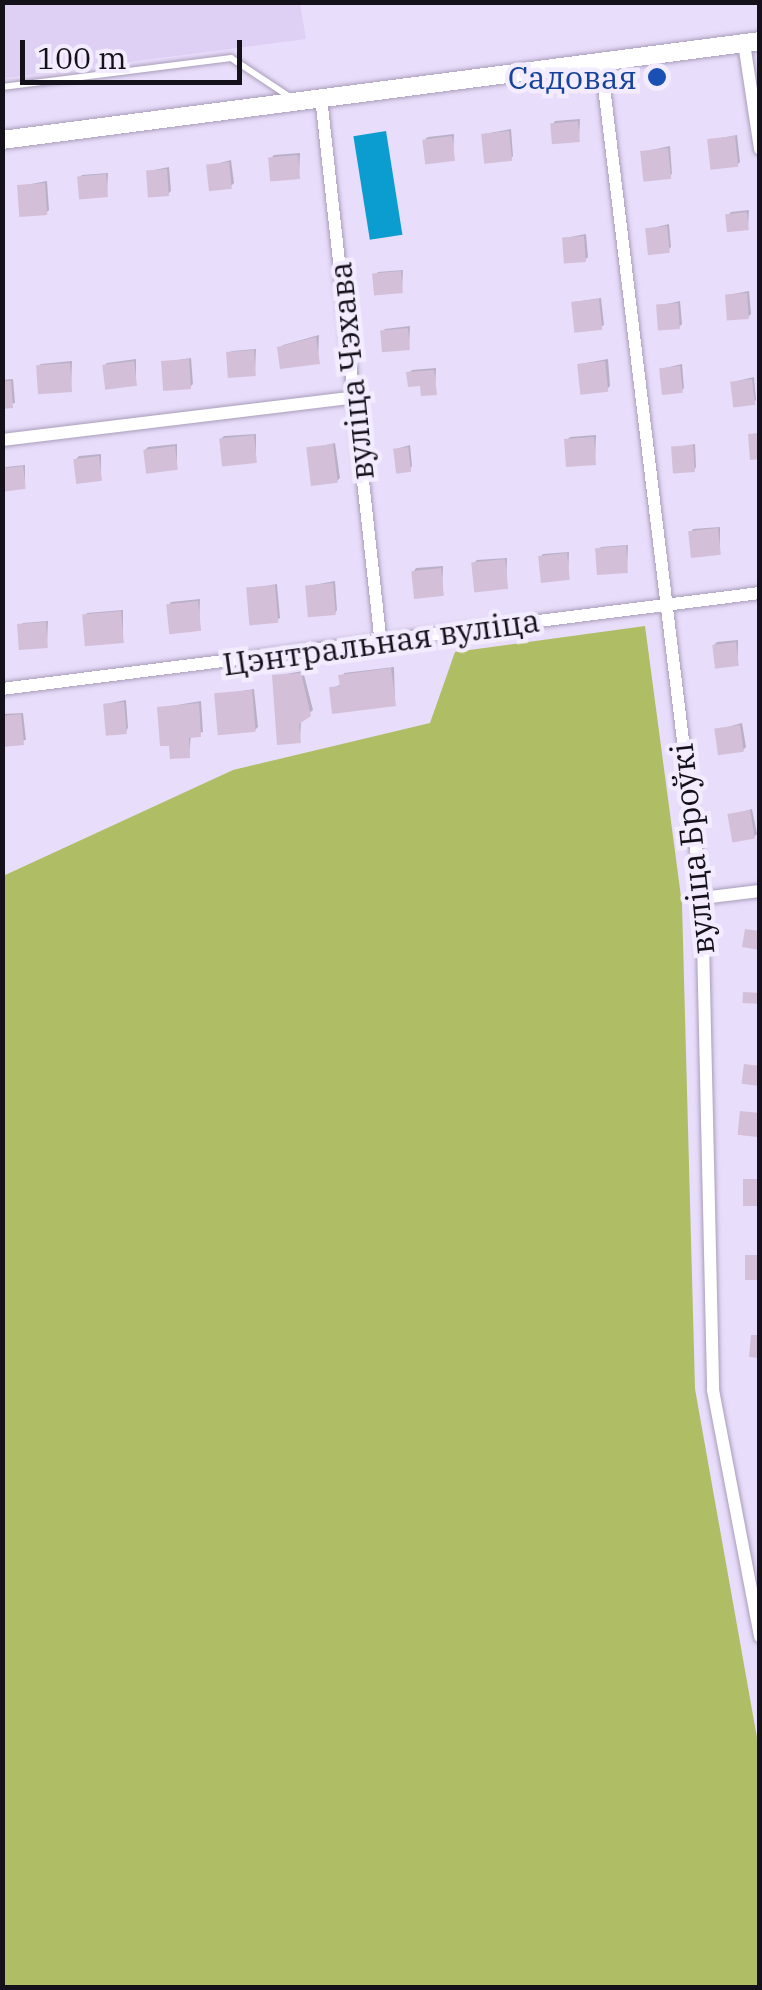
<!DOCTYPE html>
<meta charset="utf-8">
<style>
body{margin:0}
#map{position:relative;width:762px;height:1990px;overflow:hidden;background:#e8ddfb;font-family:"IBM Plex Serif",serif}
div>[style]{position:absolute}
.built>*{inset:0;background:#decff4}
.green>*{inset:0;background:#afbd65}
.water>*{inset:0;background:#0c9dd0;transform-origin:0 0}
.shadow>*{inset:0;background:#0003}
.building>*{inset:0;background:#d4bfd9;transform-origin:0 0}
.roads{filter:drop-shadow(0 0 2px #a89db9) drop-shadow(0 0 2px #a89db9)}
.lane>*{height:6px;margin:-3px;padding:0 3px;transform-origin:3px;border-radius:3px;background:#fff}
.street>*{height:12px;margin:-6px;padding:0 6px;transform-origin:6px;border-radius:6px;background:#fff}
.secondary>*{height:18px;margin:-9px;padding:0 9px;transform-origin:9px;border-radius:9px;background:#fff}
.dots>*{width:28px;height:28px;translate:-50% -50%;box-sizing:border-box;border:5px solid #f3ecff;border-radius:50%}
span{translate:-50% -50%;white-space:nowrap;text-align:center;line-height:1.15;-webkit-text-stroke:9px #f3ecff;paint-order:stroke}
.transit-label{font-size:32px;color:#164399}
.right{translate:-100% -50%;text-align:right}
.street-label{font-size:32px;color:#15111b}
.frame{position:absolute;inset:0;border:5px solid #15111b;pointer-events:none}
.scale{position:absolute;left:20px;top:40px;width:222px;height:45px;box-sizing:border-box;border:5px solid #15111b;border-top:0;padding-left:12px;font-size:30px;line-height:35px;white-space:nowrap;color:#15111b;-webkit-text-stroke:8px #f3ecff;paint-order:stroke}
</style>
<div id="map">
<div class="built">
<i style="clip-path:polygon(2px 3px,300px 3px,306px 39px,3px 78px)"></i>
</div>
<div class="green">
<i style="clip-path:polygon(645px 626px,682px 904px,695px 1389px,759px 1749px,759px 1987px,3px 1987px,3px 876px,233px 770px,430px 723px,455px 652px)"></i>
</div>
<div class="water">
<i style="left:386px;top:131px;width:105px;height:33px;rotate:81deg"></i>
</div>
<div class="shadow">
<i style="clip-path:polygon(580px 119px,579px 140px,553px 124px,555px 121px)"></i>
<i style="clip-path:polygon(511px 129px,513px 156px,511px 159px,484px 134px)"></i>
<i style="clip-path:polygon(454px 134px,453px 158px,425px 139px,428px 137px)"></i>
<i style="clip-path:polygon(737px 135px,740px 162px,737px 165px,710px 140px)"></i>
<i style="clip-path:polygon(670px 146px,672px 174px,669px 176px,642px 152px)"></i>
<i style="clip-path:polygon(300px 153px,299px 177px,271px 158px,274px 155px)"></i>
<i style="clip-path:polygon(231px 160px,234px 183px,231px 186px,208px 166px)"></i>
<i style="clip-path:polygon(169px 167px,171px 191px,168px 194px,149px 171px)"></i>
<i style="clip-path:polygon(108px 173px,107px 194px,79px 178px,82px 175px)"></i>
<i style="clip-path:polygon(47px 181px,49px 210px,46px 213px,20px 186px)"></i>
<i style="clip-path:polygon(749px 210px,748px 227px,728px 215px,731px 212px)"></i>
<i style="clip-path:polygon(669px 224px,671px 247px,668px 250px,648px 229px)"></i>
<i style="clip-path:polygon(586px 234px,588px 257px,585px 260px,565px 238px)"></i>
<i style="clip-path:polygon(403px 270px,402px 291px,375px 275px,378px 272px)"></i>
<i style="clip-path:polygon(749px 291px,751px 314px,748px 317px,728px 295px)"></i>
<i style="clip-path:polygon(601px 298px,604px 325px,601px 327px,574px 302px)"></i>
<i style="clip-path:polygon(680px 301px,682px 324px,679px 327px,658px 306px)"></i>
<i style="clip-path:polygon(410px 326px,409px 348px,382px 332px,385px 329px)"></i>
<i style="clip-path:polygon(319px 335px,318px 362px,280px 348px,283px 345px)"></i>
<i style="clip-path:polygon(256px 349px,255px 373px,229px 353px,232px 351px)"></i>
<i style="clip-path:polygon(191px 358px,193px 384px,190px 387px,164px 362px)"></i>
<i style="clip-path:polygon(136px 359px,136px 384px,104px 366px,107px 363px)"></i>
<i style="clip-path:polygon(608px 359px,610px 386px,607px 389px,580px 364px)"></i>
<i style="clip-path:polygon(72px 361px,71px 390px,38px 366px,41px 364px)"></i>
<i style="clip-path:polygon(682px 364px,684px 388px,682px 390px,661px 369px)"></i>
<i style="clip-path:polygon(436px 368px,435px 392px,409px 373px,412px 370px)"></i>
<i style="clip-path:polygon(754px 377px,756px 400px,753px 403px,733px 382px)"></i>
<i style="clip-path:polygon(13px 379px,15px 403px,2px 406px,2px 380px)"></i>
<i style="clip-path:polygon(256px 434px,256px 460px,221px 439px,224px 436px)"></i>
<i style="clip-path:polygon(596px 435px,595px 463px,567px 440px,570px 437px)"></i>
<i style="clip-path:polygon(335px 443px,340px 478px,337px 481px,308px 449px)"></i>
<i style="clip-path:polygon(177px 444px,177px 468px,145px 450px,148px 447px)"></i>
<i style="clip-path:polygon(695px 444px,696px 467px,694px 470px,673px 448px)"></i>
<i style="clip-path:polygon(410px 445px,412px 466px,410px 469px,396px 449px)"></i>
<i style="clip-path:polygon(101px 454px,101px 479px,76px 459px,79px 456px)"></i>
<i style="clip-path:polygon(25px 465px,25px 487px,3px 470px,6px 467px)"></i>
<i style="clip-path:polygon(720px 527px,720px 553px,691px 532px,693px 529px)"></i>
<i style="clip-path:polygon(628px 545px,627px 571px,598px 550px,601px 547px)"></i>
<i style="clip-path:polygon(569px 552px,568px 578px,540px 557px,543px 554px)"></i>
<i style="clip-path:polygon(507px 558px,506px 586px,474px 563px,477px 560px)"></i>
<i style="clip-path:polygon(443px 566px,442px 593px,414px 571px,416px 568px)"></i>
<i style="clip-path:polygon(335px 581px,337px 610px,335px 613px,308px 586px)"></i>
<i style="clip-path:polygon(277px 584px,280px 618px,277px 620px,249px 589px)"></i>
<i style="clip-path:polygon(200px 599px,199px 629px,169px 605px,171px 602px)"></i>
<i style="clip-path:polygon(123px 610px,123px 640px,85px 616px,87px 613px)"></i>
<i style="clip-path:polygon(48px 621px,47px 645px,20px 626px,23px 623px)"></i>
<i style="clip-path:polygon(738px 640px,738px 664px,714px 645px,717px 642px)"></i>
<i style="clip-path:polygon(394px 667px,395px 704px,332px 688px,342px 684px,344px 673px)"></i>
<i style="clip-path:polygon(303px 671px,313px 710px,301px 720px,300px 741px,274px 676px)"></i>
<i style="clip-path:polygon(254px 689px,258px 727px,255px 730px,216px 695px)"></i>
<i style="clip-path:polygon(126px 700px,128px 728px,126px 731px,106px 704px)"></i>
<i style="clip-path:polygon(201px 701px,203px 732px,191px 735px,189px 755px,159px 708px)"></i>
<i style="clip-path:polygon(23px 713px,26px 740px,2px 744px,2px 714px)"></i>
<i style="clip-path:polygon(742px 723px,746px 747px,743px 750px,717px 730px)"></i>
<i style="clip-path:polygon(752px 809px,757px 834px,754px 837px,730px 815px)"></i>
</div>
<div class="building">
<i style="left:578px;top:121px;width:21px;height:28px;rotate:85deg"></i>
<i style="left:509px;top:131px;width:30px;height:28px;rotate:84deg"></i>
<i style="left:452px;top:136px;width:25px;height:30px;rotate:83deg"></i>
<i style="left:735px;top:136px;width:31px;height:28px;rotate:84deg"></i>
<i style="left:668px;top:148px;width:31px;height:28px;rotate:84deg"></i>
<i style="left:298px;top:155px;width:24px;height:30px;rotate:85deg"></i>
<i style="left:229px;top:162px;width:27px;height:23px;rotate:84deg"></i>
<i style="left:167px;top:169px;width:27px;height:21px;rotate:86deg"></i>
<i style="left:106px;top:174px;width:23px;height:29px;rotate:85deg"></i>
<i style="left:45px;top:183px;width:32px;height:28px;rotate:86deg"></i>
<i style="left:747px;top:212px;width:18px;height:22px;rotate:84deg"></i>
<i style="left:667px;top:226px;width:27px;height:22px;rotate:84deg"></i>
<i style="left:584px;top:236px;width:26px;height:22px;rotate:86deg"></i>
<i style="left:401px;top:271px;width:22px;height:29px;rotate:85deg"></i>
<i style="left:747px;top:293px;width:26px;height:22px;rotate:86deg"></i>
<i style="left:599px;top:299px;width:31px;height:28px;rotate:84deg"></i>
<i style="left:678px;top:303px;width:26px;height:22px;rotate:86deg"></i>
<i style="left:408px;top:328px;width:22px;height:28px;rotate:85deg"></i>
<i style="clip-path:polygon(316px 337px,320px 364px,280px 369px,277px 347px)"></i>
<i style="left:254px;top:350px;width:26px;height:28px;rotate:86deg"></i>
<i style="left:189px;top:359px;width:30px;height:28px;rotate:86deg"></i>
<i style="left:134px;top:361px;width:25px;height:32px;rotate:83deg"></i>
<i style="left:605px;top:361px;width:31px;height:28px;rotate:84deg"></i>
<i style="left:70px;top:363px;width:29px;height:34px;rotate:86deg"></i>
<i style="left:680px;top:366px;width:27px;height:21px;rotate:84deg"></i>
<i style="clip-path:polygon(434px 370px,437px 395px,421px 396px,420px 386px,408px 387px,406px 372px)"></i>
<i style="left:752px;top:379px;width:26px;height:22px;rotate:83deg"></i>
<i style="clip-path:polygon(2px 381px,11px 381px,13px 408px,2px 409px)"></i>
<i style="clip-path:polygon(760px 433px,760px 459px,750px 460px,748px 434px)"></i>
<i style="left:254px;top:435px;width:28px;height:35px;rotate:84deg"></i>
<i style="left:594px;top:437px;width:28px;height:30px;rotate:86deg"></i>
<i style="left:333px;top:444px;width:39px;height:27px;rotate:83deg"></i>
<i style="left:693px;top:445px;width:27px;height:22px;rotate:86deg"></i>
<i style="left:175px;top:446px;width:24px;height:32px;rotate:83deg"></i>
<i style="left:408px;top:447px;width:25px;height:15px;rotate:83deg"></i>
<i style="left:99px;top:456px;width:25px;height:26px;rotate:83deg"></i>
<i style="left:23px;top:466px;width:23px;height:21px;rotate:83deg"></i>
<i style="left:718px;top:528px;width:27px;height:30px;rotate:84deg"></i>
<i style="left:626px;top:546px;width:27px;height:31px;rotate:86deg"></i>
<i style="left:567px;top:553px;width:27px;height:29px;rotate:84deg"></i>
<i style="left:505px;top:559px;width:30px;height:34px;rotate:84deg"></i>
<i style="left:441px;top:568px;width:28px;height:30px;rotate:84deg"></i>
<i style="left:333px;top:583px;width:32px;height:28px;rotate:85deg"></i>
<i style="left:275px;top:585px;width:38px;height:29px;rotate:85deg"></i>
<i style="left:198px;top:601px;width:30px;height:32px;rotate:84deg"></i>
<i style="left:121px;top:611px;width:32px;height:39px;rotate:85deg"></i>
<i style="left:46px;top:622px;width:26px;height:29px;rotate:86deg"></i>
<i style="left:736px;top:642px;width:24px;height:24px;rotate:83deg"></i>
<i style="clip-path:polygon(391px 668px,396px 706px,332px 714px,329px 687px,340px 686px,338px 675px)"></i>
<i style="clip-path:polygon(301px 673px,311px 716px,299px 724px,301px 743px,277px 745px,272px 675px)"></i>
<i style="left:252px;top:690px;width:42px;height:38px;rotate:85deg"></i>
<i style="left:124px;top:702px;width:32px;height:21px;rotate:85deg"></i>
<i style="clip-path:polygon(199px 703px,201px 737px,189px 738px,190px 758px,170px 759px,169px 746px,160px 746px,157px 707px)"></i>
<i style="clip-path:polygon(21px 714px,24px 745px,2px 747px,2px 716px)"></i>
<i style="left:740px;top:725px;width:27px;height:26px;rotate:82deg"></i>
<i style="left:750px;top:810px;width:29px;height:23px;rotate:80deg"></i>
<i style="clip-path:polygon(745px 929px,760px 931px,760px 950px,742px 947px)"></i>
<i style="left:743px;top:992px;width:17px;height:11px;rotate:3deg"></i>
<i style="left:744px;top:1064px;width:16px;height:20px;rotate:7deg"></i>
<i style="left:740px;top:1111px;width:20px;height:24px;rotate:6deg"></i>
<i style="left:743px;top:1179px;width:17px;height:27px"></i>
<i style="left:745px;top:1255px;width:15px;height:25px"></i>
<i style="clip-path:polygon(751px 1335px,760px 1335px,760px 1358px,749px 1357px)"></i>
</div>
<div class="roads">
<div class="lane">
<i style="left:2px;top:87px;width:231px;rotate:-7.2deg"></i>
<i style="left:231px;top:58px;width:71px;rotate:33.5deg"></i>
</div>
<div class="street">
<i style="left:744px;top:43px;width:107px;rotate:81.4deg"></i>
<i style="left:601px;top:62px;width:842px;rotate:83.11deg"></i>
<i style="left:702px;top:898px;width:492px;rotate:88.7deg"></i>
<i style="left:713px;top:1390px;width:251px;rotate:79.2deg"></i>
<i style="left:321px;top:97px;width:551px;rotate:83.75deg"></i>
<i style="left:2px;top:440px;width:356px;rotate:-6.9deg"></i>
<i style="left:2px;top:689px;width:764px;rotate:-7.22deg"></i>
<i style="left:702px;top:898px;width:58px;rotate:-6.9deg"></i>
</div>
<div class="secondary">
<i style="left:2px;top:140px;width:764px;rotate:-7.44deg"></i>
</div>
</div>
<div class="dots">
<i style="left:657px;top:77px;background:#1a4fb4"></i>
</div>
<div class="transit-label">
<span class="right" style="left:637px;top:77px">Садовая</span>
</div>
<div class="street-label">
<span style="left:351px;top:371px;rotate:-96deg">вуліца Чэхава</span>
<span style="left:381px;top:642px;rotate:-8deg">Цэнтральная вуліца</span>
<span style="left:692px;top:849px;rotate:-96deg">вуліца Броўкі</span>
</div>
<div class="frame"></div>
<div class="scale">100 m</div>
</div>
